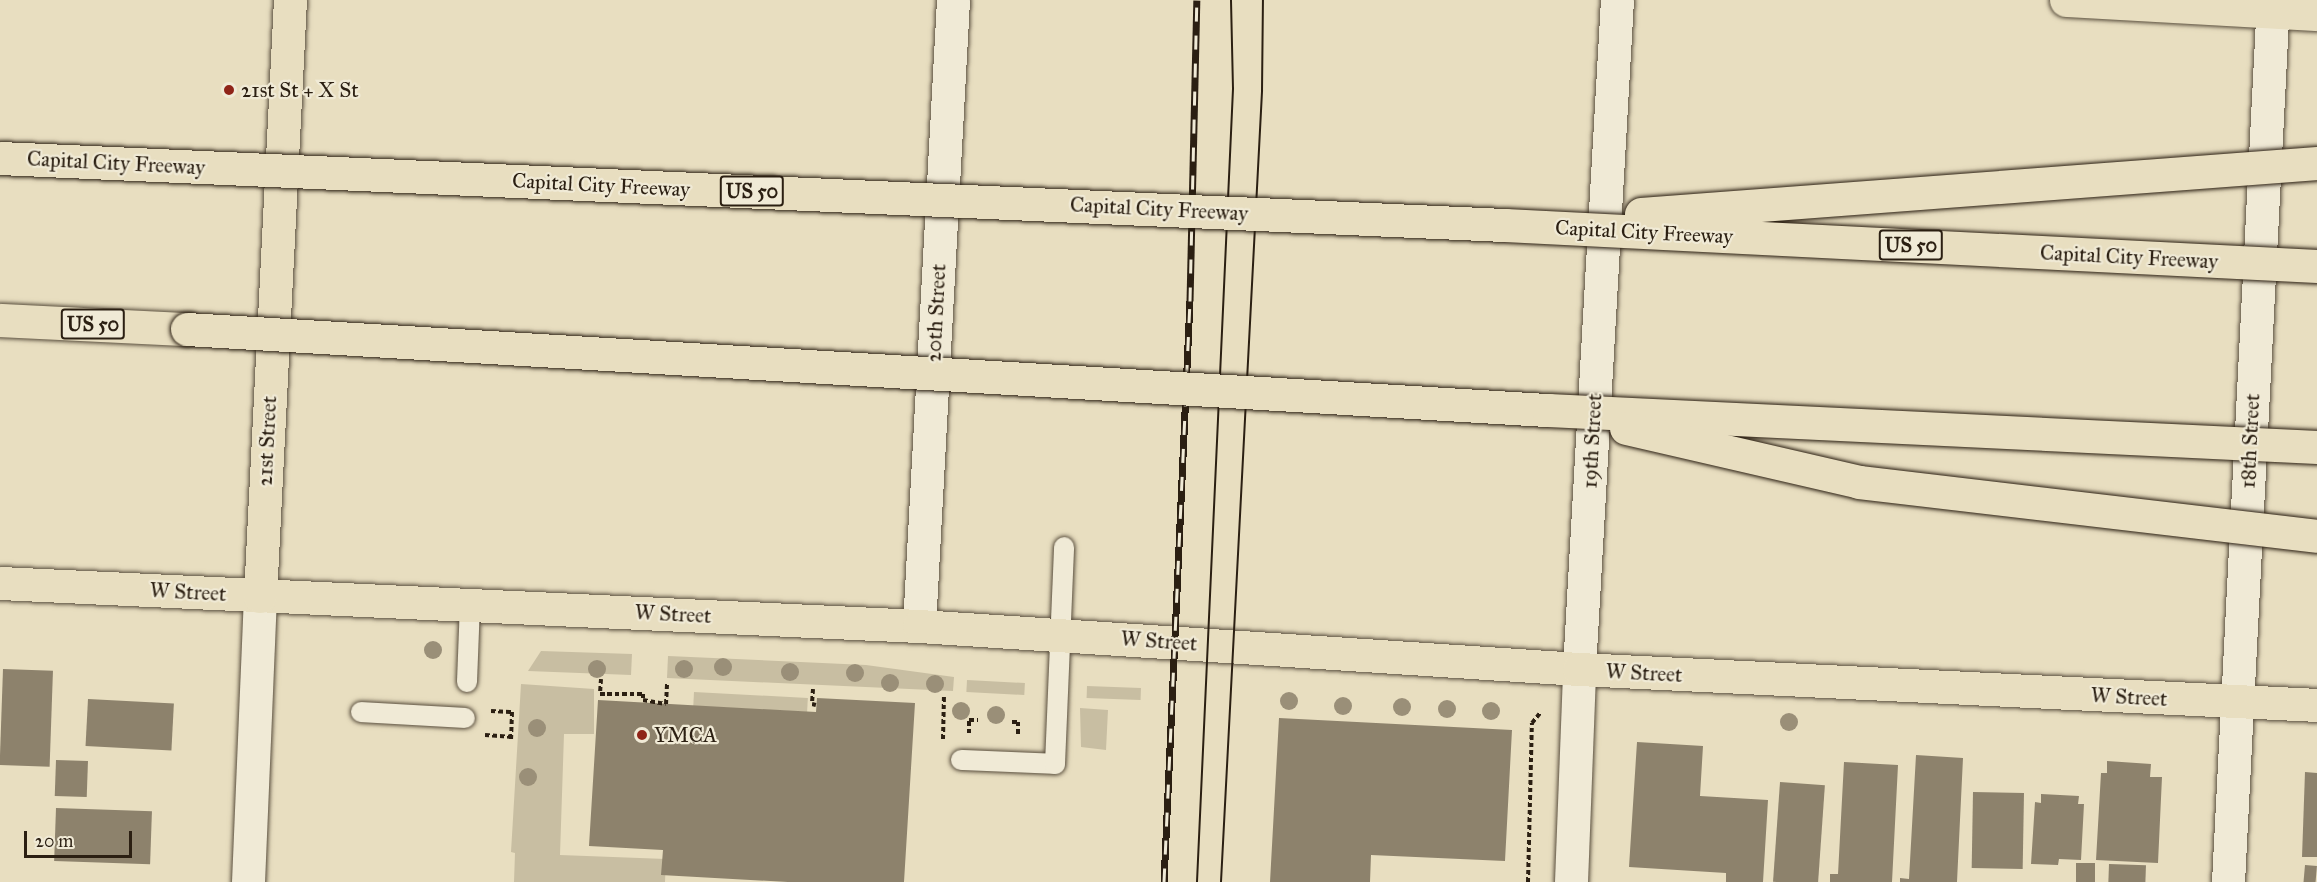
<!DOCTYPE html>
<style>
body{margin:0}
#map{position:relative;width:2317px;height:882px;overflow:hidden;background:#e8dec0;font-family:"IM FELL Great Primer",serif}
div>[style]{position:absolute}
.green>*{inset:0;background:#c8bea2;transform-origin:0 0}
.building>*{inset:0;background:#8d826c;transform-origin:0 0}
.path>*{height:4px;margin-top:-2px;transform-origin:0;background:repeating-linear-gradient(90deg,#2b1f12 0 4.5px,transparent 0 7.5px)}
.roads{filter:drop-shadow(0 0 2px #5a4f3e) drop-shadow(0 0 2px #5a4f3e)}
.lane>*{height:20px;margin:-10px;padding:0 10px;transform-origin:10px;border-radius:10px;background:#f0ead6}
.street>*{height:33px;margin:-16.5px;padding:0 16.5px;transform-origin:16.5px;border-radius:16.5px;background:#f0ead6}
.secondary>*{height:33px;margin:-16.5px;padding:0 16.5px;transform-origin:16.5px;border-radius:16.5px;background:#f0ead6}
.primary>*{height:33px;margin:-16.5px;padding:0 16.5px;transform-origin:16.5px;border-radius:16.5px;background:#e8dec0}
.highway>*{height:33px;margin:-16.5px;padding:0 16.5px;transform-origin:16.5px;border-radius:16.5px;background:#e8dec0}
.tram>*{height:1.5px;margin:-0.75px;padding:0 0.75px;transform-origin:0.75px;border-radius:0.75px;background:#2b1f12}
.rail>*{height:7px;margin-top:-3.5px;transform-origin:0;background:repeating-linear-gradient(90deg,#f0ead6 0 14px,#2b1f12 0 28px);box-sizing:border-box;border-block:2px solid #2b1f12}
.bridges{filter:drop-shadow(0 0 2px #2b1f12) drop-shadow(0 0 2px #2b1f12)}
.highway-bridge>*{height:33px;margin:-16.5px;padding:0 16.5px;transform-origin:16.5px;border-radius:16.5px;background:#e8dec0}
.trees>*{width:18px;height:18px;margin:-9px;border-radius:50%;background:#9a8f78}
.dots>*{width:16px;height:16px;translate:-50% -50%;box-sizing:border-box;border:3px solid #f0ead6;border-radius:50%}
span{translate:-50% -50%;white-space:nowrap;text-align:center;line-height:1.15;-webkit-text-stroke:4.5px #f0ead6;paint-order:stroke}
.shield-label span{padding:2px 4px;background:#f0ead6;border:2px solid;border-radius:4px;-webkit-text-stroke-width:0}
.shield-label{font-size:20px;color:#2b1f12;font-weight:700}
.poi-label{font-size:21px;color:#2b1f12}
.left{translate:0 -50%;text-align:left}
.street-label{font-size:21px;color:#2b1f12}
.scale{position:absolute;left:24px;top:831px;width:108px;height:27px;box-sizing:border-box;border:3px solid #2b1f12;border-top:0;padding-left:8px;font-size:18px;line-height:21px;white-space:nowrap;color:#2b1f12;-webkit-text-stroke:4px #f0ead6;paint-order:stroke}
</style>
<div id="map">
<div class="green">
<i style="clip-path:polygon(541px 651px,632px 654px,631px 675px,528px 671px)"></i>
<i style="clip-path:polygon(668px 656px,866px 665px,954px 677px,953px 691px,667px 678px)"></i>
<i style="left:967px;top:680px;width:58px;height:12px;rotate:3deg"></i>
<i style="clip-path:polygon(521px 684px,594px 689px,594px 734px,564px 734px,560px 855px,666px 859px,665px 882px,514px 882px,515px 853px,511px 852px)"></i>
<i style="left:1087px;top:686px;width:54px;height:12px;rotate:2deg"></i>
<i style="left:694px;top:692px;width:114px;height:14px;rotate:3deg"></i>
<i style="clip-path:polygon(1080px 708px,1108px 710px,1106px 750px,1081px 747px)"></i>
</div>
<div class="building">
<i style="left:3px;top:669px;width:50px;height:96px;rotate:2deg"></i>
<i style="clip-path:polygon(817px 698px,915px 703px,904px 882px,788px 882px,661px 875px,663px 850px,589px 846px,598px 700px,816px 712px)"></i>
<i style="left:88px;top:699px;width:86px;height:47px;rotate:3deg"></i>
<i style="clip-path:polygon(1279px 718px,1512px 730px,1505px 861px,1371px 855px,1370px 882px,1270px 882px)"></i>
<i style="clip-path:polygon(1637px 742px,1703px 746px,1700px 796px,1768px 800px,1763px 882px,1726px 882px,1726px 873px,1629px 867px)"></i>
<i style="clip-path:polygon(1916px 755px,1963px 758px,1957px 882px,1900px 882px,1900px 878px,1909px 879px)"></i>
<i style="left:56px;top:760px;width:32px;height:36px;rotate:2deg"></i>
<i style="clip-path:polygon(2107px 761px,2151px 764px,2150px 777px,2162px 777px,2158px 863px,2096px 860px,2101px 773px,2107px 773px)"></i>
<i style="clip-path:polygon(1844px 762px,1898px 765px,1892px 882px,1830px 882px,1830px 874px,1838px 874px)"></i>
<i style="clip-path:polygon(2305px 772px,2317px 773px,2317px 857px,2302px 857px)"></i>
<i style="left:1780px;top:782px;width:45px;height:100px;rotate:4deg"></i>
<i style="left:1973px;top:792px;width:51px;height:76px;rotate:1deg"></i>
<i style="clip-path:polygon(2041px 794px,2079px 796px,2078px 804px,2084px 804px,2081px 860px,2059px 859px,2058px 865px,2031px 864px,2035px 802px,2041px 803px)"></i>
<i style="left:56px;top:808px;width:96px;height:53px;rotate:2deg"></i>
<i style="left:2076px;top:863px;width:19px;height:19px"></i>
<i style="left:2109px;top:864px;width:37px;height:18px;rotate:2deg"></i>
<i style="left:2305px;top:865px;width:12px;height:17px;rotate:5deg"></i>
</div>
<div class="path">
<i style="left:601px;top:679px;width:15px;rotate:94deg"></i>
<i style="left:600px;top:694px;width:43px"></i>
<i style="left:643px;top:694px;width:6px;rotate:90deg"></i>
<i style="left:643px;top:700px;width:23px;rotate:10deg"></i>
<i style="left:666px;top:704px;width:22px;rotate:-87deg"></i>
<i style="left:813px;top:689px;width:15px;rotate:94deg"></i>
<i style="left:812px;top:704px;width:4px;rotate:14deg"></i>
<i style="left:491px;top:711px;width:21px;rotate:3deg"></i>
<i style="left:512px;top:712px;width:30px;rotate:92deg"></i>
<i style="left:1012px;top:722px;width:6px"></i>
<i style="left:1018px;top:722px;width:13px;rotate:90deg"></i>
<i style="left:969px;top:733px;width:13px;rotate:-90deg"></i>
<i style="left:969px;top:720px;width:9px"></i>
<i style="left:485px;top:735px;width:26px;rotate:4deg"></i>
<i style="left:943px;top:739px;width:44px;rotate:-88.7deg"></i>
<i style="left:1528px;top:882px;width:159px;rotate:-88.6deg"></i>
<i style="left:1532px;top:723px;width:14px;rotate:-51deg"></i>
</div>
<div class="roads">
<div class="lane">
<i style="left:467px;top:682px;width:77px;rotate:-87.8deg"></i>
<i style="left:361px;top:712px;width:104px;rotate:3.3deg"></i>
<i style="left:961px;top:760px;width:94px;rotate:2.4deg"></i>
<i style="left:1055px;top:764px;width:217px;rotate:-87.6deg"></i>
</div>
<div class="street">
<i style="left:919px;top:626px;width:627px;rotate:-86.89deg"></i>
<i style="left:2228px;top:882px;width:883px;rotate:-87.08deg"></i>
</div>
<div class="secondary">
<i style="left:248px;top:882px;width:286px;rotate:-87.6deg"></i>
<i style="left:1571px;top:882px;width:213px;rotate:-87.8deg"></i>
<i style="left:1579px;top:669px;width:670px;rotate:-86.75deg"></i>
</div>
<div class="primary">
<i style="left:2066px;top:0;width:251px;rotate:3.2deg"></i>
<i style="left:0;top:583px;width:920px;rotate:2.68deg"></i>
<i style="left:919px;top:626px;width:661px;rotate:3.73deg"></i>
<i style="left:1579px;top:669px;width:739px;rotate:2.79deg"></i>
<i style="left:260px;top:596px;width:597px;rotate:-87.12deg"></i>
</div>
<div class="highway">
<i style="left:0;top:320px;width:187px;rotate:2.8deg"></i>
</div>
</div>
<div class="tram">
<i style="left:1197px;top:882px;width:794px;rotate:-87.4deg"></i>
<i style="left:1233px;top:89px;width:89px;rotate:-91.3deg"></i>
<i style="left:1221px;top:882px;width:792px;rotate:-87.03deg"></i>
<i style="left:1262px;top:91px;width:91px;rotate:-89.4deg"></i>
</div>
<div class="rail">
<i style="left:1164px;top:882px;width:582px;rotate:-87.44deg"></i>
<i style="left:1190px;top:301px;width:301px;rotate:-88.7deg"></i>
</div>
<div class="bridges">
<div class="highway-bridge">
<i style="left:0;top:158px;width:1506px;rotate:2.55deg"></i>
<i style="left:1505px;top:225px;width:813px;rotate:2.89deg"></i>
<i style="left:1641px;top:214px;width:678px;rotate:-4.31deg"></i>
<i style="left:187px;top:329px;width:1363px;rotate:3.41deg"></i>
<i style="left:1548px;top:410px;width:770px;rotate:2.75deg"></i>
<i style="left:1626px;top:428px;width:239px;rotate:13deg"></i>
<i style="left:1859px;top:482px;width:461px;rotate:6.7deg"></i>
</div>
</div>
<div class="trees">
<i style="left:433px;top:650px"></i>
<i style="left:723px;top:667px"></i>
<i style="left:597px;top:669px"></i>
<i style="left:684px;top:669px"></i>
<i style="left:790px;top:672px"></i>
<i style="left:855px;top:673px"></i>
<i style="left:890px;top:683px"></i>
<i style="left:935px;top:684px"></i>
<i style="left:1289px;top:701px"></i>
<i style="left:1343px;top:706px"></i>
<i style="left:1402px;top:707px"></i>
<i style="left:1447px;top:709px"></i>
<i style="left:961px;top:711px"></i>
<i style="left:1491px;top:711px"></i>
<i style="left:996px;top:715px"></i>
<i style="left:1789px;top:722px"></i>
<i style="left:537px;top:728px"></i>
<i style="left:528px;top:777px"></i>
</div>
<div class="dots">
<i style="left:229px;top:90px;background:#8f2418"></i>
<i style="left:642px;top:735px;background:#8f2418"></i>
</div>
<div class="shield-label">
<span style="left:752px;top:191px">US 50</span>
<span style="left:1911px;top:245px">US 50</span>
<span style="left:93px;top:324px">US 50</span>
</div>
<div class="poi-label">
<span class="left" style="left:241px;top:90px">21st St + X St</span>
<span class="left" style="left:654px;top:735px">YMCA</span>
</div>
<div class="street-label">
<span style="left:116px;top:163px;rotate:3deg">Capital City Freeway</span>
<span style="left:601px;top:185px;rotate:3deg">Capital City Freeway</span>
<span style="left:1159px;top:209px;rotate:3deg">Capital City Freeway</span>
<span style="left:1644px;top:232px;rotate:3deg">Capital City Freeway</span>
<span style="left:2129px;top:257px;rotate:3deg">Capital City Freeway</span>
<span style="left:936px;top:313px;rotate:-87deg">20th Street</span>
<span style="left:267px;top:441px;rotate:-87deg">21st Street</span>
<span style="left:1592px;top:441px;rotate:-87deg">19th Street</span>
<span style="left:2250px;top:441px;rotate:-87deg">18th Street</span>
<span style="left:188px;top:592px;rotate:3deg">W Street</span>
<span style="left:673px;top:614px;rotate:3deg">W Street</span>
<span style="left:1159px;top:641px;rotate:4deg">W Street</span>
<span style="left:1644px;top:673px;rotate:3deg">W Street</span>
<span style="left:2129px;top:697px;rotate:3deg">W Street</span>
</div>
<div class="scale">20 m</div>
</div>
